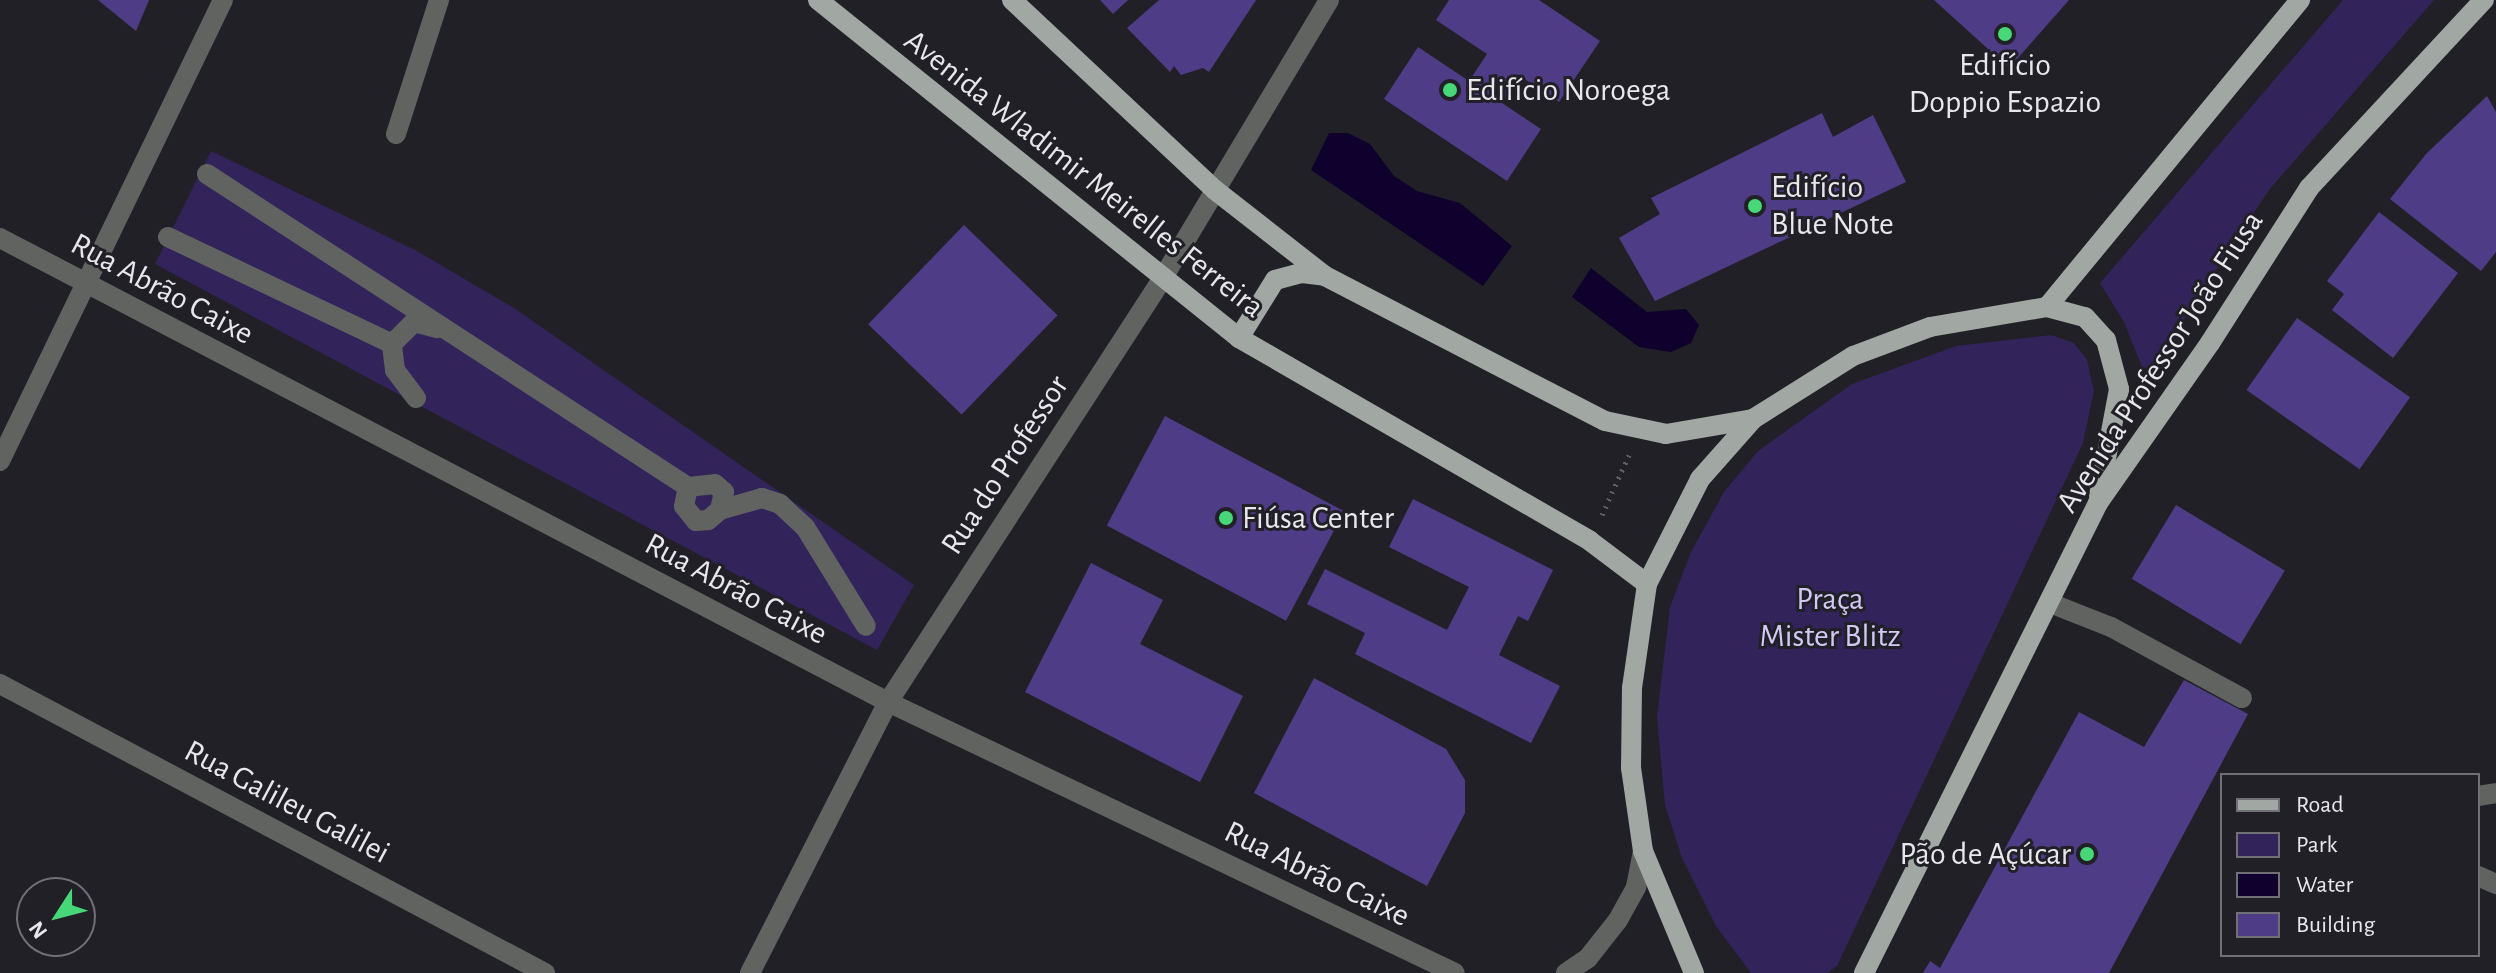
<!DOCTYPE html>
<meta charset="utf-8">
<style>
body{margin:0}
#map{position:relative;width:2496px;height:973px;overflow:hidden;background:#212026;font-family:"Alegreya Sans",sans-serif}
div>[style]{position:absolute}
.green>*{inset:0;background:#32235b}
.water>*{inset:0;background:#0f002e}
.building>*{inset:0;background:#4f3c87;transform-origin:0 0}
.path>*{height:5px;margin-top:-2.5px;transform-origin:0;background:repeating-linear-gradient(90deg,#5f5e64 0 2px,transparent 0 8px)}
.minor>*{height:20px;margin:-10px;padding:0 10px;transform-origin:10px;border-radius:10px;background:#616361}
.major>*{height:20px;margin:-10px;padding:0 10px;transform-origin:10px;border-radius:10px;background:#a1a7a2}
.dots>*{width:22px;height:22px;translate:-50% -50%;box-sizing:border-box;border:4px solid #212026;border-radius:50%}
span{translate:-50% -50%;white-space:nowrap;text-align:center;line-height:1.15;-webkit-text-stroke:6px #212026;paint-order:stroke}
.poi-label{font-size:32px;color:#e8e7ec}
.left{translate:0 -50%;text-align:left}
.right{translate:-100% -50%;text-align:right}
.street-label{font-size:32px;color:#e8e7ec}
.park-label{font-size:32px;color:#d0c9f5}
.legend{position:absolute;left:2220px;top:773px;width:260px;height:184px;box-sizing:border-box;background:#212026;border:2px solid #717075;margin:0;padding:10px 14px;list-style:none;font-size:24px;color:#e8e7ec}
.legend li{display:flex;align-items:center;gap:16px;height:40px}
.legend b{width:40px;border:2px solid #717075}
.north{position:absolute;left:16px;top:877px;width:80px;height:80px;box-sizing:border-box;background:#212026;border:2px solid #717075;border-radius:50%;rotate:234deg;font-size:22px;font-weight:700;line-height:32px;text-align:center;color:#e8e7ec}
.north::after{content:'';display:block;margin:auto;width:28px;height:36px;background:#48d778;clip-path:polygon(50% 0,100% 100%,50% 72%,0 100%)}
</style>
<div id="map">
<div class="green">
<i style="clip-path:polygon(2343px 0,2434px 0,2269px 190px,2151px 369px,2142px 367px,2124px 322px,2100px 283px)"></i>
<i style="clip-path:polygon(211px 151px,417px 251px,514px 308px,914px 585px,877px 650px,155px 264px)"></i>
<i style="clip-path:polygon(2051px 335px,2074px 343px,2087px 360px,2094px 391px,2083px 443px,1837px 966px,1827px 973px,1751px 973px,1716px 926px,1682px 858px,1665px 805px,1657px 717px,1670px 607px,1691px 552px,1724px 492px,1758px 451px,1852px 384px,1956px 346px)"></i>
</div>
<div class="water">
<i style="clip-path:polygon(1329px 133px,1348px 133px,1370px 144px,1394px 176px,1417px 191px,1460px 203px,1512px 246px,1483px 286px,1311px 170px)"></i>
<i style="clip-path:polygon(1591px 268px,1647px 312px,1686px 309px,1699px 325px,1691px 343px,1671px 352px,1639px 347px,1572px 297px)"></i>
</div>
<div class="building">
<i style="clip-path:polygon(98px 0,149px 0,136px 31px)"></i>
<i style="clip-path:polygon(1100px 0,1128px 0,1113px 14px)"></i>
<i style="clip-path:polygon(1159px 0,1256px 0,1209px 72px,1203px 68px,1181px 75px,1174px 66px,1170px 72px,1127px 28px)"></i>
<i style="clip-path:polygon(1449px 0,1539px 0,1600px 41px,1559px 102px,1520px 76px,1502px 103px,1541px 129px,1507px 181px,1384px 99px,1418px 47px,1469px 81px,1487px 54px,1436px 20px)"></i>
<i style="clip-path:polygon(1934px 0,2069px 0,2009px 68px)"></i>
<i style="clip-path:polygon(2487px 96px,2496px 112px,2496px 252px,2481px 271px,2390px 199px,2426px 154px)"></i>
<i style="clip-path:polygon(1822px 113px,1833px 137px,1873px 115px,1906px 182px,1655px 301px,1619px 238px,1660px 214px,1651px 198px)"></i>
<i style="clip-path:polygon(2379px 212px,2458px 273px,2393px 358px,2332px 310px,2344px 294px,2327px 281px)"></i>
<i style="left:964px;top:225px;width:130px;height:138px;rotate:44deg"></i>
<i style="left:2297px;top:318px;width:138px;height:88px;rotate:35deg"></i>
<i style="left:1165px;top:416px;width:203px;height:124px;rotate:28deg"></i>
<i style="clip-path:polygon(1413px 499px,1553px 570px,1528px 621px,1518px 616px,1499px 655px,1560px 686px,1531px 743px,1355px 654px,1365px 633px,1307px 604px,1325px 569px,1447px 630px,1469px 587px,1389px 547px)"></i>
<i style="left:2176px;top:505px;width:127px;height:86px;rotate:31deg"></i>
<i style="clip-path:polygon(1091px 563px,1163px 600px,1140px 644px,1243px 696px,1200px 782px,1025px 692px)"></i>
<i style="clip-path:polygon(1314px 678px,1446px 749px,1465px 780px,1465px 813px,1427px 886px,1254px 793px)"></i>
<i style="clip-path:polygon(2184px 680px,2248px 714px,2109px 973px,1923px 973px,1930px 961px,1940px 968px,2079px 712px,2144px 747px)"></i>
</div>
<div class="path">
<i style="left:1602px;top:515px;width:66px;rotate:-65.8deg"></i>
</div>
<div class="minor">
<i style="left:396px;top:134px;width:141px;rotate:-72.2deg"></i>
<i style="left:207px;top:174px;width:574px;rotate:33.05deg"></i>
<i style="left:168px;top:237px;width:248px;rotate:25.5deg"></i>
<i style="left:0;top:238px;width:1002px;rotate:27.59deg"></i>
<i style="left:888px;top:702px;width:628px;rotate:25.55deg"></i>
<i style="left:416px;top:398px;width:35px;rotate:-127deg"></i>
<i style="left:395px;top:370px;width:26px;rotate:-97deg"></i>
<i style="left:392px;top:344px;width:31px;rotate:-45deg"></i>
<i style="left:414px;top:322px;width:24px;rotate:15deg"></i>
<i style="left:0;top:461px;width:512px;rotate:-64.19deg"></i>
<i style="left:720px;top:510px;width:16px;rotate:140deg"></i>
<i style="left:708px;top:520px;width:12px;rotate:175deg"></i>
<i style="left:696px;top:521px;width:19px;rotate:-129deg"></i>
<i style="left:684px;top:506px;width:19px;rotate:-78deg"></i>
<i style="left:688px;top:487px;width:27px;rotate:-6deg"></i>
<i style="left:715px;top:484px;width:12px;rotate:42deg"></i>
<i style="left:724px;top:492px;width:18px;rotate:103deg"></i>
<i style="left:720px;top:510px;width:44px;rotate:-15.9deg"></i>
<i style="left:762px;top:498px;width:19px;rotate:18deg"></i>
<i style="left:780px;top:504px;width:34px;rotate:43deg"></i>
<i style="left:805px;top:527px;width:116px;rotate:58.4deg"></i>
<i style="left:2050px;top:603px;width:66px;rotate:21.5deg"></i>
<i style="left:2111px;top:627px;width:149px;rotate:28.5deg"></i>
<i style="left:0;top:684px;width:617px;rotate:27.94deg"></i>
<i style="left:2478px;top:796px;width:18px;rotate:-9deg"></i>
<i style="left:2478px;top:876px;width:20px;rotate:24deg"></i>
<i style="left:750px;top:973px;width:304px;rotate:-63deg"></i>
<i style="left:888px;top:702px;width:502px;rotate:-57.04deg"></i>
<i style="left:1161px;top:281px;width:327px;rotate:-59.1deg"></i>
<i style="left:1566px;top:973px;width:27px;rotate:-34deg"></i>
<i style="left:1588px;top:958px;width:48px;rotate:-51.7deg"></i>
<i style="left:1618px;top:920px;width:38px;rotate:-61deg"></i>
<i style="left:1636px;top:887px;width:37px;rotate:-79deg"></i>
</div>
<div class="major">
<i style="left:818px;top:0;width:540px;rotate:38.76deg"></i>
<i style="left:1239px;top:338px;width:405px;rotate:30deg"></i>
<i style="left:1590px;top:541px;width:71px;rotate:37deg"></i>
<i style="left:1012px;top:0;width:278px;rotate:43.1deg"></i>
<i style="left:1215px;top:190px;width:140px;rotate:38deg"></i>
<i style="left:1325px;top:276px;width:315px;rotate:27.4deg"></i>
<i style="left:1605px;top:421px;width:62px;rotate:12deg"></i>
<i style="left:1666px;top:434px;width:88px;rotate:-9.8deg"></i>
<i style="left:2047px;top:307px;width:39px;rotate:15deg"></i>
<i style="left:2085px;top:317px;width:31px;rotate:48deg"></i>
<i style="left:2106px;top:340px;width:51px;rotate:75.1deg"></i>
<i style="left:2119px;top:389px;width:109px;rotate:100.6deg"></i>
<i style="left:1239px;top:338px;width:68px;rotate:-58.2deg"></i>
<i style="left:1275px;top:280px;width:28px;rotate:-15deg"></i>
<i style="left:1302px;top:273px;width:23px;rotate:7deg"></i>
<i style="left:1694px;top:973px;width:132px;rotate:-112.7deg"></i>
<i style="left:1643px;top:851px;width:84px;rotate:-98.2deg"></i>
<i style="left:1631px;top:768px;width:80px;rotate:-89.3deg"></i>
<i style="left:1632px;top:688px;width:105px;rotate:-81.8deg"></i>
<i style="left:1647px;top:584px;width:118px;rotate:-63.2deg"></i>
<i style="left:1700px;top:479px;width:80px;rotate:-48.5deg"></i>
<i style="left:1753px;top:419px;width:118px;rotate:-32.2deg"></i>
<i style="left:1853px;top:356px;width:82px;rotate:-20.6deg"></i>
<i style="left:1930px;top:327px;width:119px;rotate:-9.7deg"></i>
<i style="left:2047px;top:307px;width:398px;rotate:-50.5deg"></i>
<i style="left:1864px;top:973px;width:525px;rotate:-63.53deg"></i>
<i style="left:2098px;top:503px;width:195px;rotate:-55deg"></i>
<i style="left:2210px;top:343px;width:184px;rotate:-57.4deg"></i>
<i style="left:2309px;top:188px;width:257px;rotate:-47.1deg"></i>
</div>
<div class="dots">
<i style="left:2005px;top:34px;background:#48d778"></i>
<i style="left:1450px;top:90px;background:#48d778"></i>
<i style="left:1755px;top:206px;background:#48d778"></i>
<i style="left:1226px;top:518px;background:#48d778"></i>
<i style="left:2087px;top:854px;background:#48d778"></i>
</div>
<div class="poi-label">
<span style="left:2005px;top:84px">Edifício<br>Doppio Espazio</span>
<span class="left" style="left:1466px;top:90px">Edifício Noroega</span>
<span class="left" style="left:1771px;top:206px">Edifício<br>Blue Note</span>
<span class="left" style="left:1242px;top:518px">Fiúsa Center</span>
<span class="right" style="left:2071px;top:854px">Pão de Açúcar</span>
</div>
<div class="street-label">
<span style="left:1084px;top:174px;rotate:38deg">Avenida Wladimir Meirelles Ferreira</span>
<span style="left:162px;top:289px;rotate:28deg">Rua Abrão Caixe</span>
<span style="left:2160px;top:362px;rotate:-57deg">Avenida Professor João Fiusa</span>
<span style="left:1005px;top:465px;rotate:-57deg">Rua do Professor</span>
<span style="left:736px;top:589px;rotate:28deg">Rua Abrão Caixe</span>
<span style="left:287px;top:802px;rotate:28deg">Rua Galileu Galilei</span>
<span style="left:1317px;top:874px;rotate:26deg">Rua Abrão Caixe</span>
</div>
<div class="park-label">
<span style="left:1830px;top:618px">Praça<br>Mister Blitz</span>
</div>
<ul class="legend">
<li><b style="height:10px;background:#a1a7a2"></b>Road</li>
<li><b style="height:22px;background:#32235b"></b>Park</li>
<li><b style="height:22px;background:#0f002e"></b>Water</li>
<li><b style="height:22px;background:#4f3c87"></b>Building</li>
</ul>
<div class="north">N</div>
</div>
